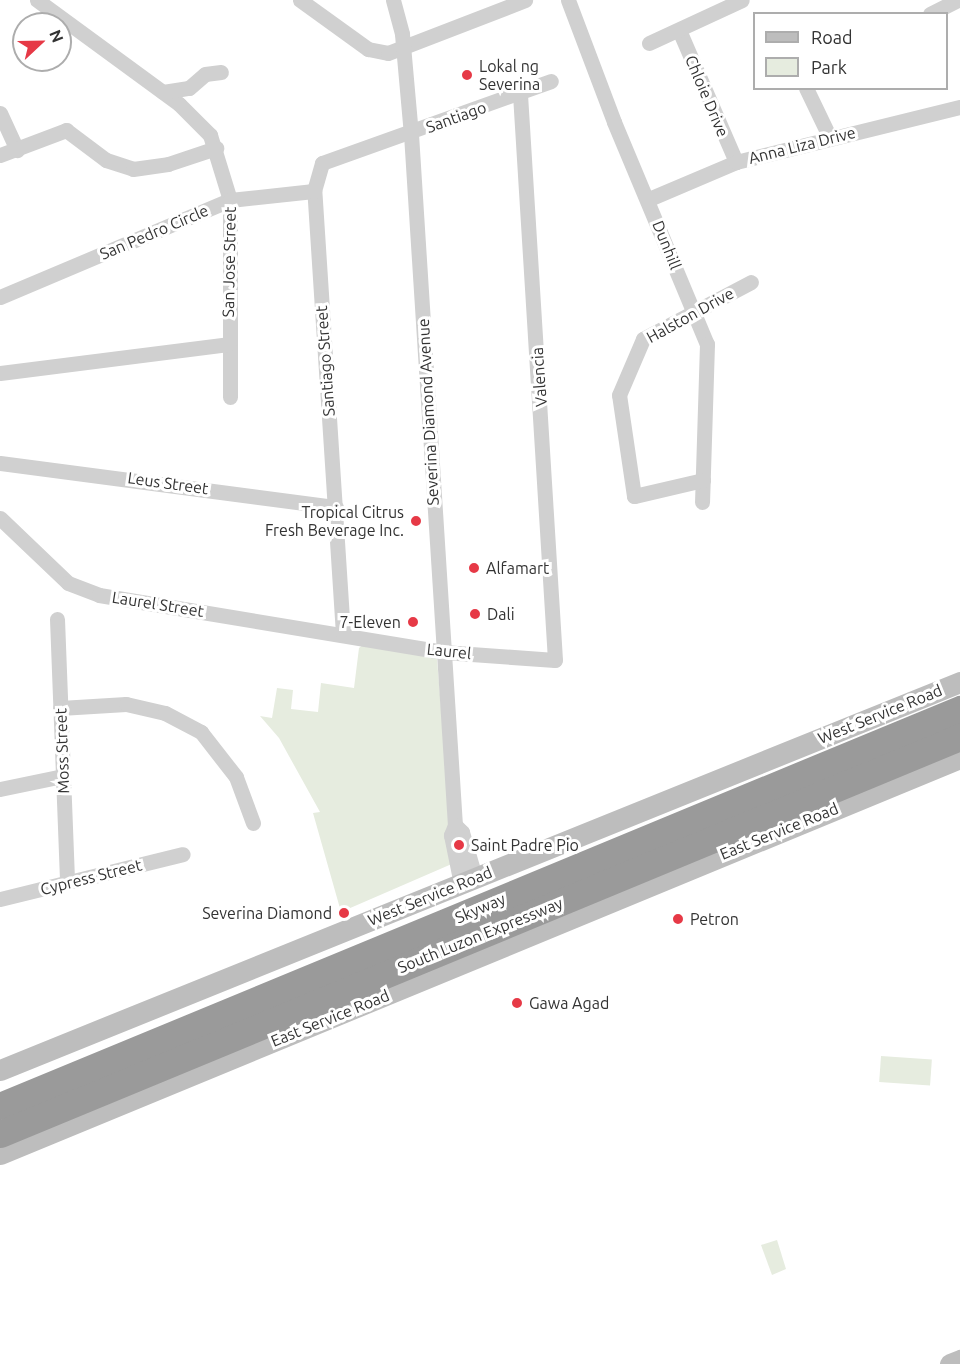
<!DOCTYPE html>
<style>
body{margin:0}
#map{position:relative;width:960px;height:1364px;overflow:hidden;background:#fff;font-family:Ubuntu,sans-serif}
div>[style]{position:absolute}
.green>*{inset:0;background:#e6ecdf;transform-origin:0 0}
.street>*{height:15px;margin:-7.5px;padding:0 7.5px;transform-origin:7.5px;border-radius:7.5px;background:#d0d0d0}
.secondary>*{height:21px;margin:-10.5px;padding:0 10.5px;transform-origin:10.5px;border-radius:10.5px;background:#bdbdbd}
.highway>*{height:27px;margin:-13.5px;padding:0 13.5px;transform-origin:13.5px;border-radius:13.5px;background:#9a9a9a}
.dots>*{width:16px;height:16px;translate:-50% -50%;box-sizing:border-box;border:3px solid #fff;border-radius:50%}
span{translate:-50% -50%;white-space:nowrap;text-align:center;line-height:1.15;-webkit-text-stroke:6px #fff;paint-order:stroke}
.poi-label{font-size:16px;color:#333}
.left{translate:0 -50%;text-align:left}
.right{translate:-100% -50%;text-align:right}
.street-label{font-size:16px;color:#333}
.legend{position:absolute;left:753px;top:12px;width:195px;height:78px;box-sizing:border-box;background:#fff;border:2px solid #adadad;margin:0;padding:8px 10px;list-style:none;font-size:18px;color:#333}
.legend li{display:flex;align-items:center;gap:12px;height:30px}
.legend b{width:30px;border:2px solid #adadad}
.north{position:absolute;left:12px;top:12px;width:60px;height:60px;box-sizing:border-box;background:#fff;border:2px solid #adadad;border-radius:50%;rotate:68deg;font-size:16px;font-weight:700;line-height:24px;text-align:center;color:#333}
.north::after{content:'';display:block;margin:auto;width:21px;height:27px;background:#e63946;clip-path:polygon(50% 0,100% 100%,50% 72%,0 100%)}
</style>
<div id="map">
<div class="green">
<i style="clip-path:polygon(364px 644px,437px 659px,454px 863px,341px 912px,313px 813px,320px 812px,279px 738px,260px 716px,272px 718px,277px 688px,293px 690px,291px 709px,318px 712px,321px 683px,354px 688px,359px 648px)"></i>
<i style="left:881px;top:1056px;width:51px;height:26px;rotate:4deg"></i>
<i style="clip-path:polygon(777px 1240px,786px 1269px,772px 1275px,761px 1245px)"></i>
</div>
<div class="street">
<i style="left:37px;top:0;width:176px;rotate:36.2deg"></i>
<i style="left:179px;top:104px;width:44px;rotate:45deg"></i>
<i style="left:210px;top:135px;width:68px;rotate:72.9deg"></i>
<i style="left:230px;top:200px;width:197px;rotate:90deg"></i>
<i style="left:300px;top:0;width:84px;rotate:35.8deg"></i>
<i style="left:368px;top:49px;width:20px;rotate:11deg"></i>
<i style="left:388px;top:53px;width:147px;rotate:-21.1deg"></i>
<i style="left:393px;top:0;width:35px;rotate:75deg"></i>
<i style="left:402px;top:34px;width:100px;rotate:84.9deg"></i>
<i style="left:411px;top:134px;width:692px;rotate:86.36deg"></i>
<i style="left:455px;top:825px;width:11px;rotate:112deg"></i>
<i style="left:451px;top:835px;width:50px;rotate:78.5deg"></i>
<i style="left:568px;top:0;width:130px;rotate:69.3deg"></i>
<i style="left:614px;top:122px;width:241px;rotate:67.3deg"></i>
<i style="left:707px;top:344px;width:158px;rotate:91.8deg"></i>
<i style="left:930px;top:14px;width:31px;rotate:-27deg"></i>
<i style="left:679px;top:30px;width:144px;rotate:66.6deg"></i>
<i style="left:649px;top:43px;width:102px;rotate:-24.8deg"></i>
<i style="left:806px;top:88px;width:55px;rotate:64.4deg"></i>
<i style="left:163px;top:92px;width:26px;rotate:-9deg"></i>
<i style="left:189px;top:88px;width:21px;rotate:-41deg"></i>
<i style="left:205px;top:74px;width:16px;rotate:-7deg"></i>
<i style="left:0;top:113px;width:41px;rotate:65.3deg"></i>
<i style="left:0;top:155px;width:71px;rotate:-20.7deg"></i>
<i style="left:66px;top:130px;width:50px;rotate:36.9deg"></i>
<i style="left:106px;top:160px;width:28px;rotate:18deg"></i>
<i style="left:133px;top:169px;width:35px;rotate:-8deg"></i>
<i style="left:168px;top:164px;width:51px;rotate:-18.4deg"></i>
<i style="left:649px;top:199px;width:95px;rotate:-23deg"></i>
<i style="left:736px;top:162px;width:231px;rotate:-13.8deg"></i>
<i style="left:0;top:297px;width:250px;rotate:-22.9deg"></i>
<i style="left:230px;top:200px;width:84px;rotate:-6.1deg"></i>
<i style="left:0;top:373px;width:230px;rotate:-7.2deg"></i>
<i style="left:0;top:463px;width:339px;rotate:7.5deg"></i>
<i style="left:703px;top:480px;width:71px;rotate:166.9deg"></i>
<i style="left:634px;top:496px;width:102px;rotate:-98.4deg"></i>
<i style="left:619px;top:395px;width:61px;rotate:-66.8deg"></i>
<i style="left:643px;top:339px;width:122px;rotate:-27.8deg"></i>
<i style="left:0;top:518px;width:94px;rotate:43.7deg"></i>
<i style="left:68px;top:583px;width:33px;rotate:21deg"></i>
<i style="left:99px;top:595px;width:349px;rotate:9.4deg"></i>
<i style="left:443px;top:652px;width:112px;rotate:4.1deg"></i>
<i style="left:555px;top:660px;width:567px;rotate:-93.54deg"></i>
<i style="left:57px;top:619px;width:264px;rotate:87.8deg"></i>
<i style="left:343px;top:634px;width:444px;rotate:-93.7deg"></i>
<i style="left:314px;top:191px;width:29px;rotate:-74deg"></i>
<i style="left:322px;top:163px;width:243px;rotate:-19.7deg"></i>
<i style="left:60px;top:708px;width:66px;rotate:-3.5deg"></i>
<i style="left:126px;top:704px;width:40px;rotate:13deg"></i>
<i style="left:165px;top:713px;width:41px;rotate:27.8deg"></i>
<i style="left:201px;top:732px;width:57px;rotate:52.1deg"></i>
<i style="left:236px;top:777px;width:49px;rotate:69.7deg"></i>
<i style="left:0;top:789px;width:64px;rotate:-11.7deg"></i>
<i style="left:455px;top:825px;width:10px;rotate:45deg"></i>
<i style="left:462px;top:832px;width:47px;rotate:73.9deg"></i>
<i style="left:0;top:899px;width:188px;rotate:-13.8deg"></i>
</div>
<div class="secondary">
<i style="left:0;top:1070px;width:1035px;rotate:-22.01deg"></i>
<i style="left:0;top:1154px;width:1038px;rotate:-22.42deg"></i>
<i style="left:950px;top:1364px;width:11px;rotate:-22deg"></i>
</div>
<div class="highway">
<i style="left:0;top:1106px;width:1039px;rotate:-22.47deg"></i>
<i style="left:0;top:1134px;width:1039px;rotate:-22.47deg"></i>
</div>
<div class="dots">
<i style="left:467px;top:75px;background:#e63946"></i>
<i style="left:416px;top:521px;background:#e63946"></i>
<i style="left:474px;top:568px;background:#e63946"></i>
<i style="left:475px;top:614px;background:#e63946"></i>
<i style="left:413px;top:622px;background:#e63946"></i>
<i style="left:459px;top:845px;background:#e63946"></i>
<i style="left:344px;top:913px;background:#e63946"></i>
<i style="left:678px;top:919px;background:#e63946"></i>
<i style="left:517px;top:1003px;background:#e63946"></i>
</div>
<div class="poi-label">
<span class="left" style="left:479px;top:75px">Lokal ng<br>Severina</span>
<span class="right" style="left:404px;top:521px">Tropical Citrus<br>Fresh Beverage Inc.</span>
<span class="left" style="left:486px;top:568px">Alfamart</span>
<span class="left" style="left:487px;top:614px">Dali</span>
<span class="right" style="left:401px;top:622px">7-Eleven</span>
<span class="left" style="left:471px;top:845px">Saint Padre Pio</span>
<span class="right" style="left:332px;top:913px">Severina Diamond</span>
<span class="left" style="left:690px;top:919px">Petron</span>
<span class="left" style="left:529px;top:1003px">Gawa Agad</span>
</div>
<div class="street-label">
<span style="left:707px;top:96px;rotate:67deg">Chloie Drive</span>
<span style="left:456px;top:117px;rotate:-20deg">Santiago</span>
<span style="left:802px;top:145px;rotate:-14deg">Anna Liza Drive</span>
<span style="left:154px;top:232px;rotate:-23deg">San Pedro Circle</span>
<span style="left:667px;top:245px;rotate:68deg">Dunhill</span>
<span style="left:229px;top:262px;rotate:-89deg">San Jose Street</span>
<span style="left:690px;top:315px;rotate:-29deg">Halston Drive</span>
<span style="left:325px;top:361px;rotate:-94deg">Santiago Street</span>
<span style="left:539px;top:377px;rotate:-94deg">Valencia</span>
<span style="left:428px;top:412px;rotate:-93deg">Severina Diamond Avenue</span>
<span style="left:168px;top:483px;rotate:8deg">Leus Street</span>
<span style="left:158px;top:604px;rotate:9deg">Laurel Street</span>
<span style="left:449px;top:651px;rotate:6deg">Laurel</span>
<span style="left:880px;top:714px;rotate:-22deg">West Service Road</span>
<span style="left:62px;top:751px;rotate:-92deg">Moss Street</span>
<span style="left:779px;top:831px;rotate:-22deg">East Service Road</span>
<span style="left:91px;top:877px;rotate:-14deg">Cypress Street</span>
<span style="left:430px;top:896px;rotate:-22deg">West Service Road</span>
<span style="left:480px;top:908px;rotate:-23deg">Skyway</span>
<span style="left:480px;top:935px;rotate:-22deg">South Luzon Expressway</span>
<span style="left:330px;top:1018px;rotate:-22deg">East Service Road</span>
</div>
<ul class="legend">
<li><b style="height:8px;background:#bdbdbd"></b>Road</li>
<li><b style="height:16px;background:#e6ecdf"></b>Park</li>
</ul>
<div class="north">N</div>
</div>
